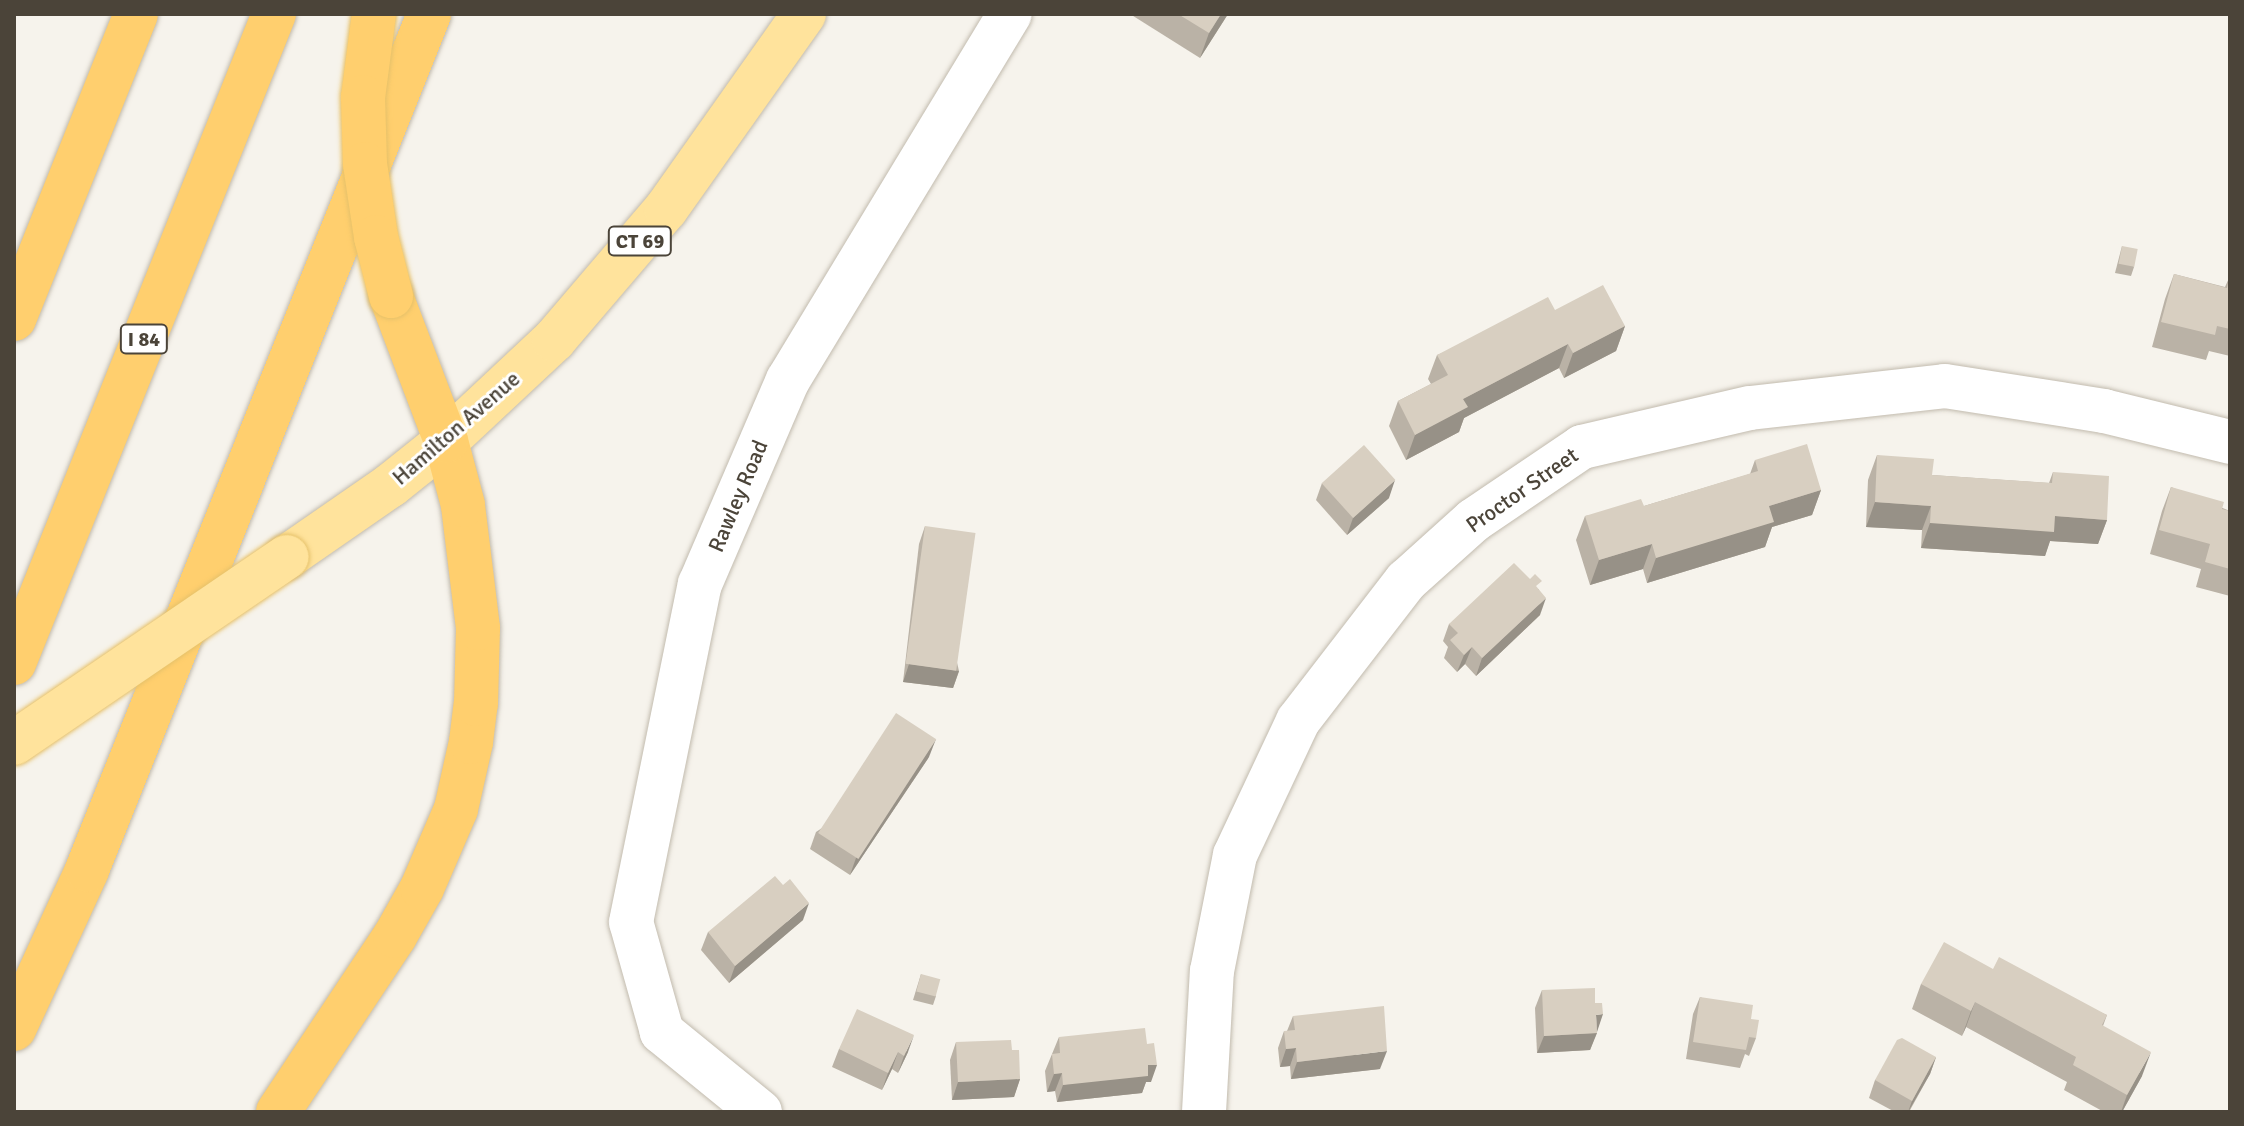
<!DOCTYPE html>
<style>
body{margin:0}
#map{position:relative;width:2244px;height:1126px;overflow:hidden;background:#f6f3ec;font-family:Signika,sans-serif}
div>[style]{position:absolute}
.roads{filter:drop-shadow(0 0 2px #c2bbae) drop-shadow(0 0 2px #c2bbae)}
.minor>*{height:44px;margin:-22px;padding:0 22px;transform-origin:22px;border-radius:22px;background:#fff}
.primary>*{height:44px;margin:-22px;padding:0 22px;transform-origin:22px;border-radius:22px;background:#ffe39c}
.motorway>*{height:44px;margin:-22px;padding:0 22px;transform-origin:22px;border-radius:22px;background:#ffcf6e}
.bridges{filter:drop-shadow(0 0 2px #e6c16a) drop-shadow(0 0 2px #e6c16a)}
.primary-bridge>*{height:44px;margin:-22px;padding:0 22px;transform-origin:22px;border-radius:22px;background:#ffe39c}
.motorway-bridge>*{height:44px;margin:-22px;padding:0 22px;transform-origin:22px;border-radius:22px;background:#ffcf6e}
.wall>*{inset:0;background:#bab2a6}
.shaded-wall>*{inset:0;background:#979187}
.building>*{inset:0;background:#d8cfc1;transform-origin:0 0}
span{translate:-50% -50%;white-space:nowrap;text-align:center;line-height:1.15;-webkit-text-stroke:6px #fff;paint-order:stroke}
.shield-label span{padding:2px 6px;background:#fff;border:2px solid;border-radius:6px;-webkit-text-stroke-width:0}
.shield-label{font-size:20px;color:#4b4439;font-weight:700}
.street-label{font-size:22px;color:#4b4439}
.frame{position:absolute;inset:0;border:16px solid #4b4439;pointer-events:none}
</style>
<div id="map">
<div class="roads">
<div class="minor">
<i style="left:760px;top:1112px;width:127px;rotate:-140.8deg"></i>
<i style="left:662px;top:1032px;width:114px;rotate:-105.7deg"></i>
<i style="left:631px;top:922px;width:345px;rotate:-78.5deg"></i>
<i style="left:700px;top:584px;width:222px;rotate:-66.7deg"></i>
<i style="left:788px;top:380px;width:428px;rotate:-58.8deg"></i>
<i style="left:1204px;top:1112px;width:141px;rotate:-86.8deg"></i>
<i style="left:1212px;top:971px;width:118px;rotate:-78.8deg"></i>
<i style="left:1235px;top:855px;width:148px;rotate:-64.8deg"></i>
<i style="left:1298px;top:721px;width:177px;rotate:-52.4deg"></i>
<i style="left:1406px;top:581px;width:91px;rotate:-41.9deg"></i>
<i style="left:1474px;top:520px;width:130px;rotate:-34.1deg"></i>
<i style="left:1582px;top:447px;width:172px;rotate:-13.1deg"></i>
<i style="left:1750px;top:408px;width:196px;rotate:-6.4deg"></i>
<i style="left:1945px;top:386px;width:161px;rotate:8.9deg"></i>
<i style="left:2104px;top:411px;width:130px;rotate:13.8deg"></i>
</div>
<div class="primary">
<i style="left:287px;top:557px;width:126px;rotate:-34.7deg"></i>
<i style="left:391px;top:485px;width:70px;rotate:-38.7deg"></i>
<i style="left:446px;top:441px;width:148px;rotate:-43.1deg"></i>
<i style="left:554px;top:340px;width:172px;rotate:-49.5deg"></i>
<i style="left:666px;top:209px;width:239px;rotate:-54.7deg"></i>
</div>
<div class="motorway">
<i style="left:14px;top:319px;width:328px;rotate:-68.2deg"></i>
<i style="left:14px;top:663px;width:699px;rotate:-68.17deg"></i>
<i style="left:14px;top:1029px;width:175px;rotate:-65.3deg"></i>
<i style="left:87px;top:870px;width:922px;rotate:-68.22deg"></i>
<i style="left:278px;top:1112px;width:211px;rotate:-56.4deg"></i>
<i style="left:395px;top:936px;width:55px;rotate:-60.6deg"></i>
<i style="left:422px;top:888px;width:86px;rotate:-66.7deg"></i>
<i style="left:456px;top:809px;width:69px;rotate:-77.4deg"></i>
<i style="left:471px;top:742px;width:38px;rotate:-83deg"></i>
<i style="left:476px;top:704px;width:76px;rotate:-88.5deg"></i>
<i style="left:478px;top:628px;width:124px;rotate:-97deg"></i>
<i style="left:463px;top:505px;width:66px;rotate:-104.9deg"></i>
<i style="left:446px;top:441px;width:155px;rotate:-110.8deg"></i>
</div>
</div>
<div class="bridges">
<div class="primary-bridge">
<i style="left:14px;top:743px;width:330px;rotate:-34.3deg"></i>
</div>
<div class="motorway-bridge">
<i style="left:374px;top:14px;width:84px;rotate:97.5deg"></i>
<i style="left:363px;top:97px;width:67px;rotate:88.3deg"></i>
<i style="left:365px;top:164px;width:74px;rotate:81.4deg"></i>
<i style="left:376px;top:237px;width:61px;rotate:75.7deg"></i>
</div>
</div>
<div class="wall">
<i style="clip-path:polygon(1130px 14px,1228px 14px,1200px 58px)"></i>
<i style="clip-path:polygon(2122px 246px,2134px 267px,2131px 276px,2115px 273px)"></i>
<i style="clip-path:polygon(2174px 274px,2225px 287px,2229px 278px,2230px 278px,2230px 356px,2209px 351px,2206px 360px,2152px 347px,2165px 299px)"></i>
<i style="clip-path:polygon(1555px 310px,1625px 326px,1616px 351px,1564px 378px,1559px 368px,1464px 418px,1459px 432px,1406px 460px,1389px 426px,1398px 401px,1431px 384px,1428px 379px,1437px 355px)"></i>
<i style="clip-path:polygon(1877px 455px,1932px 475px,2049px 483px,2053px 472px,2107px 520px,2098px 544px,2050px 541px,2045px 556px,1921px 548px,1922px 530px,1866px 527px,1868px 480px)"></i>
<i style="clip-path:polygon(1755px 460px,1821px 490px,1812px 515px,1772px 527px,1765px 547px,1647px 583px,1643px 569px,1590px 585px,1576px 540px,1585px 516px,1644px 506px,1750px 474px)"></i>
<i style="clip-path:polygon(1322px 483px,1389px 498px,1347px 535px,1316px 500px)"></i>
<i style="clip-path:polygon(2171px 487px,2230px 511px,2230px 596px,2196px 587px,2201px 569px,2150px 554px,2162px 511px)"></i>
<i style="clip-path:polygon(925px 526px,959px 671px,953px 688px,903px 682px,919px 544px)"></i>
<i style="clip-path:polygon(1539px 589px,1540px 615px,1476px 676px,1465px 664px,1457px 672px,1444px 658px,1448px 647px,1443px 641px,1449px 624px)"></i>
<i style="clip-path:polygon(929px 757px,850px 875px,810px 849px,816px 832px)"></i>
<i style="clip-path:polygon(803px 920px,729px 983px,701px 950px,708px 932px)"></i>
<i style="clip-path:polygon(1993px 969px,2107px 1015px,2103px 1026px,2142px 1076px,2122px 1112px,2104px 1112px,2064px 1090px,2067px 1082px,1966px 1027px,1962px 1036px,1912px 1009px,1921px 984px)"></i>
<i style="clip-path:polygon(921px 974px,936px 996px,933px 1005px,913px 1000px)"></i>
<i style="clip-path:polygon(1542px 990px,1595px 1003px,1597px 1032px,1590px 1050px,1537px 1053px,1535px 1008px)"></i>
<i style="clip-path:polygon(1700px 997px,1751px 1019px,1756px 1038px,1749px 1056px,1745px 1054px,1740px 1068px,1686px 1059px,1693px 1014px)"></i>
<i style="clip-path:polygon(1293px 1016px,1380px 1069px,1291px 1079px,1290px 1066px,1280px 1067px,1278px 1048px,1284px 1031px,1287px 1031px)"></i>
<i style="clip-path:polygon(1059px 1037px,1151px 1082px,1146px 1082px,1142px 1093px,1057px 1102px,1055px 1091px,1047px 1092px,1045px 1071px)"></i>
<i style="clip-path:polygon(956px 1042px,1012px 1050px,1020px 1079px,1014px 1097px,952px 1100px,950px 1060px)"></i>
<i style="clip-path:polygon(839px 1049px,908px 1052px,898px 1073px,892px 1069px,882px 1090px,832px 1067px)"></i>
<i style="clip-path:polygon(1936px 1057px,1930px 1074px,1909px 1112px,1895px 1112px,1869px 1098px,1875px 1080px)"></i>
</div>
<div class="shaded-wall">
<i style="clip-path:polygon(1221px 14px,1228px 14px,1200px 58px,1209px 33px)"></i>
<i style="clip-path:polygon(1625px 326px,1616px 351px,1564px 378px,1573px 353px)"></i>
<i style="clip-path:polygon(1568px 344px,1559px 368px,1464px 418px,1459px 432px,1406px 460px,1415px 435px,1463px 399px)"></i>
<i style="clip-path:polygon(1395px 480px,1389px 498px,1347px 535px,1353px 518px)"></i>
<i style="clip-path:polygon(1821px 490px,1812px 515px,1772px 527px,1765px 547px,1647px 583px,1656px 558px,1769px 506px)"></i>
<i style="clip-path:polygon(1875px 502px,1931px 506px,1922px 530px,1866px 527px)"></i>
<i style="clip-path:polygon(2055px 516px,2107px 520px,2098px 544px,2050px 541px,2045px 556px,1921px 548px,1930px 523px)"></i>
<i style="clip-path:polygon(1652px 544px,1643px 569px,1590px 585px,1599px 560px)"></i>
<i style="clip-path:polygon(1546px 598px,1540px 615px,1476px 676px,1482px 658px)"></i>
<i style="clip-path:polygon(1472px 647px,1465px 664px,1457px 672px,1464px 655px)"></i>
<i style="clip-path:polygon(909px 664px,959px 671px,953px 688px,903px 682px)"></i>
<i style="clip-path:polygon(936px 739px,929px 757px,850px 875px,856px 858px)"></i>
<i style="clip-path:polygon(809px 903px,803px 920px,729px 983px,735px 966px)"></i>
<i style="clip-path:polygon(1975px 1002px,1966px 1027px,1962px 1036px,1971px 1011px)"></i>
<i style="clip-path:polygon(1603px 1014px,1597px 1032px,1596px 1015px)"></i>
<i style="clip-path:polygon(1597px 1033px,1590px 1050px,1537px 1053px,1544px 1036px)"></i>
<i style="clip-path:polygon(914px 1035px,908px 1052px,898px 1073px,904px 1056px)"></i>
<i style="clip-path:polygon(1296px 1048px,1290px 1066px,1280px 1067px,1286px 1049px)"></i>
<i style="clip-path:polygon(1387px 1051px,1380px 1069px,1291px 1079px,1297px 1062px)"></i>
<i style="clip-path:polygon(898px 1052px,892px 1069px,882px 1090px,888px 1073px)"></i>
<i style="clip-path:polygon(2151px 1052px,2142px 1076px,2122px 1112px,2121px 1112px,2127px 1095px)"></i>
<i style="clip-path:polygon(1936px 1057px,1930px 1074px,1908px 1112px,1912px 1101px)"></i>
<i style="clip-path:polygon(1148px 1065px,1157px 1065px,1151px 1082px,1146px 1082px,1142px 1093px,1057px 1102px,1063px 1085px)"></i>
<i style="clip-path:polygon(1062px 1073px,1055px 1091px,1047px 1092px,1054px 1074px)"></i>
<i style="clip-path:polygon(1020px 1079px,1014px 1097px,952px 1100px,958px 1082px)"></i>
</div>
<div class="building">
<i style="clip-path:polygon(1178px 14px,1221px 14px,1209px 33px)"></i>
<i style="left:2122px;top:246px;width:16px;height:18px;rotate:11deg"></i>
<i style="clip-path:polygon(2174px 274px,2227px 288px,2229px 278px,2230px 278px,2230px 329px,2217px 326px,2215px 335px,2161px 322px)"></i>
<i style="clip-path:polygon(1603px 285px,1625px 326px,1573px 353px,1568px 344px,1463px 399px,1468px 407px,1415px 435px,1398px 401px,1448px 375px,1437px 355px,1548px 297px,1555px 310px)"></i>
<i style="clip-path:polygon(1807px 444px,1821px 490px,1769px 506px,1774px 522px,1656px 558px,1652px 544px,1599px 560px,1585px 516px,1641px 499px,1644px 506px,1758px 471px,1755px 460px)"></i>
<i style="left:1364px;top:445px;width:47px;height:57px;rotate:48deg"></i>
<i style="clip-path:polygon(1877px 455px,1934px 459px,1932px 475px,2052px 483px,2053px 472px,2109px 476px,2107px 520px,2055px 516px,2054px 532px,1930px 523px,1931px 506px,1875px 502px)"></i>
<i style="clip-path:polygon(2171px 487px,2224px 502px,2222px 509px,2230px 511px,2230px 569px,2205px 562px,2210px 544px,2159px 530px)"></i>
<i style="left:925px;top:526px;width:51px;height:139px;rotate:8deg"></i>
<i style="clip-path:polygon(1514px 563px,1530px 579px,1535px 574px,1542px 581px,1536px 586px,1546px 598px,1482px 658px,1472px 647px,1464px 655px,1450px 640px,1458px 633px,1449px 624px)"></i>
<i style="left:896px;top:713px;width:48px;height:143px;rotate:33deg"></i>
<i style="clip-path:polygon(775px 876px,783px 885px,790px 879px,809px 903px,735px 966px,708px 932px)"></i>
<i style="clip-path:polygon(1944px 942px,1993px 969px,1999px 957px,2107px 1015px,2102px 1025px,2151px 1052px,2127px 1095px,2073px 1065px,2076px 1057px,1975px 1002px,1971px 1011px,1921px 984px)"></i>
<i style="left:921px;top:974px;width:20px;height:18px;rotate:15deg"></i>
<i style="clip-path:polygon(1595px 988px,1595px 1003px,1602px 1003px,1603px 1014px,1596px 1015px,1597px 1033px,1544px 1036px,1542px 990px)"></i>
<i style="clip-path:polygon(1700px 997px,1753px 1005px,1751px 1019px,1759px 1020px,1756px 1038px,1749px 1037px,1746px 1050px,1693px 1042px)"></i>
<i style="clip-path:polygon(1384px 1006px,1387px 1051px,1297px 1062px,1296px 1048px,1286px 1049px,1284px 1031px,1295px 1030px,1293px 1016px)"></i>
<i style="clip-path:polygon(857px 1009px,914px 1035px,904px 1056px,898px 1052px,888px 1073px,839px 1049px)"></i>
<i style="clip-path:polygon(1145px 1028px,1147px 1044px,1154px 1043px,1157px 1065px,1148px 1065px,1148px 1076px,1063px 1085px,1062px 1073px,1054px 1074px,1052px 1054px,1060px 1053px,1059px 1037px)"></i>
<i style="clip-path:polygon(1902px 1038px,1936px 1057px,1912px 1101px,1875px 1080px,1897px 1040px)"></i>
<i style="clip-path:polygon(1011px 1040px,1012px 1050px,1019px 1050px,1020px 1079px,958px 1082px,956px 1042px)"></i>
</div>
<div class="shield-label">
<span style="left:640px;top:241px">CT 69</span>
<span style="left:144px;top:339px">I 84</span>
</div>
<div class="street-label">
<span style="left:456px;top:428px;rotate:-41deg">Hamilton Avenue</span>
<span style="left:1522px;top:490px;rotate:-35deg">Proctor Street</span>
<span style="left:738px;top:496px;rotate:-67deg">Rawley Road</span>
</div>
<div class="frame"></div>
</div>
